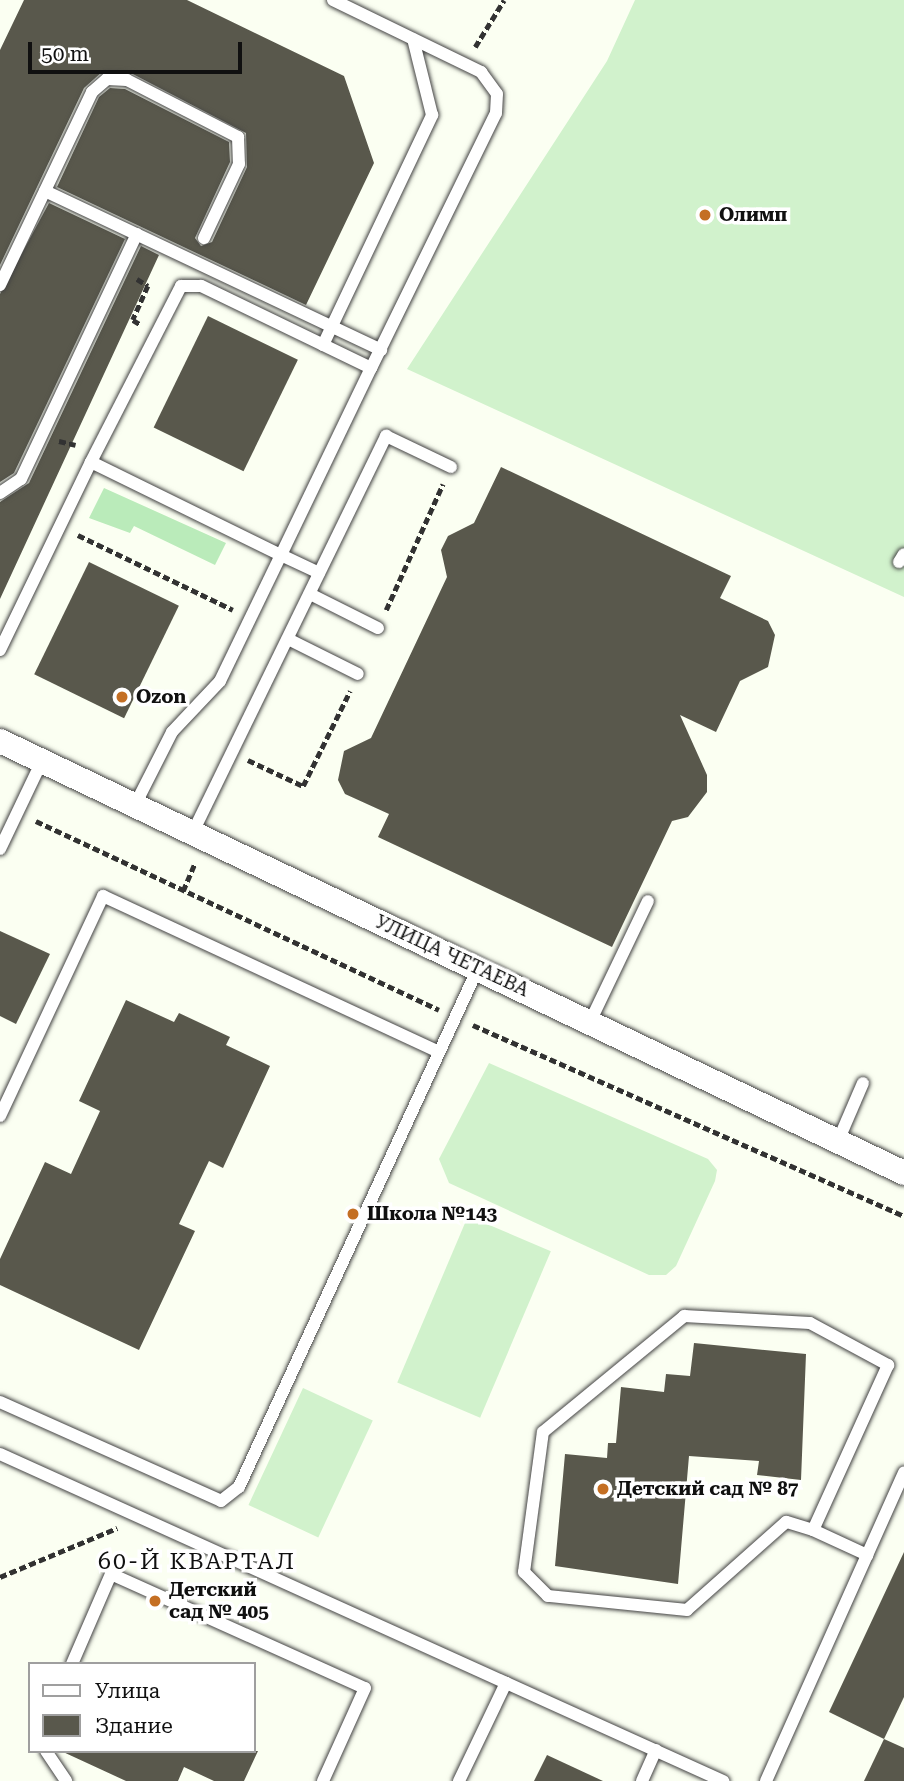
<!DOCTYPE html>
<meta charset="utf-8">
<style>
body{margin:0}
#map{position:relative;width:904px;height:1781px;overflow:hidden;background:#fbfff2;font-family:"Roboto Serif",serif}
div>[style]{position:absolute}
.green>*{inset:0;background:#baebba}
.pitch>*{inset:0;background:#d1f2cc;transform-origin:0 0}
.building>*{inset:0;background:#59584c;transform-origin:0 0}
.path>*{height:4.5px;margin-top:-2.25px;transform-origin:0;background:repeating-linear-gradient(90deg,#323232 0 7px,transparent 0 10.5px)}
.roads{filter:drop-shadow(0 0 2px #434343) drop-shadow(0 0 2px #434343)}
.service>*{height:12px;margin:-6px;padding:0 6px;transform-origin:6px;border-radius:6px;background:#fff}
.minor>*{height:24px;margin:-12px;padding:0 12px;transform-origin:12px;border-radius:12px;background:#fff}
.dots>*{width:19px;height:19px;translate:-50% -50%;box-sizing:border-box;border:4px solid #fff;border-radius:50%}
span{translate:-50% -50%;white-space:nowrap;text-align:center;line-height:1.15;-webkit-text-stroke:7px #fff;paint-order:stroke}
.poi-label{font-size:19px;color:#101010;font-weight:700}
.left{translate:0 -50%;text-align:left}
.street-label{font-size:19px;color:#101010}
.quarter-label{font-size:23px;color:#101010;letter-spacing:2px}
.legend{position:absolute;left:28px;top:1662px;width:228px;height:91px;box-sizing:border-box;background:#fff;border:2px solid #9f9f9f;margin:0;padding:9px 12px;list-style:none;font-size:21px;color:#101010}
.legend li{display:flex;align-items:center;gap:14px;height:35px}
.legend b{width:35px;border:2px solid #9f9f9f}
.scale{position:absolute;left:28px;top:42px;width:214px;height:32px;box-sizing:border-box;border:4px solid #101010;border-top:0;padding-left:9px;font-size:21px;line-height:24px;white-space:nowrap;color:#101010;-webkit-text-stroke:5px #fff;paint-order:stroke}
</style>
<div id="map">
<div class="green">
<i style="clip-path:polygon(104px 488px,226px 543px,215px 565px,134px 526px,130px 533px,89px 518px)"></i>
</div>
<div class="pitch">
<i style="clip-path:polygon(635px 0,904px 0,904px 597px,407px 369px,607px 61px)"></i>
<i style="clip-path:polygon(489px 1063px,708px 1159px,717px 1170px,715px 1181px,676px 1266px,666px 1275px,649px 1275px,449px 1183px,439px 1159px)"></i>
<i style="left:468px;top:1216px;width:90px;height:181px;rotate:23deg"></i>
<i style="left:303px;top:1388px;width:77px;height:129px;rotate:25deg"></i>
</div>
<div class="building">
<i style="clip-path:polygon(24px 0,187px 0,344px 76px,374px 163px,306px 305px,57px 187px,99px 97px,110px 88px,125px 89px,229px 142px,230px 162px,195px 238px,201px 246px,212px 242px,247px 167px,246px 133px,127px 71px,102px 72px,84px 88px,0 265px,0 50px)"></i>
<i style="clip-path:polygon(49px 203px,125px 239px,14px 473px,0 482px,0 294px)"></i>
<i style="clip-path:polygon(141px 246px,159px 255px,0 599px,0 502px,29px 483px)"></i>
<i style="left:208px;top:316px;width:100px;height:124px;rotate:26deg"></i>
<i style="clip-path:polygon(501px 467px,731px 576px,720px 598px,768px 621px,775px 635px,768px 667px,740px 681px,716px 732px,680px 715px,707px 775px,707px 792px,688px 817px,672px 821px,612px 947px,378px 837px,389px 814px,345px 794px,338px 780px,344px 751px,371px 738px,447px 577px,441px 550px,448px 536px,474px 523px)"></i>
<i style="left:89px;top:562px;width:100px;height:125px;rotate:26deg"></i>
<i style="clip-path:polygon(0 931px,50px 954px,16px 1024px,0 1016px)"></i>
<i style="clip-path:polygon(126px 1000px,174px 1022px,179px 1013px,230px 1037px,226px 1045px,270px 1066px,223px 1168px,209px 1161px,179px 1224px,195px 1231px,139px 1350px,0 1285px,0 1259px,45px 1162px,71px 1174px,100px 1111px,79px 1101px)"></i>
<i style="clip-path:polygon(694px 1343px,806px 1354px,801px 1480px,757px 1475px,759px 1461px,689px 1456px,678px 1584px,555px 1566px,565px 1454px,607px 1458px,608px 1443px,616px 1443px,621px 1387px,664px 1392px,666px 1374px,690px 1376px)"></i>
<i style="clip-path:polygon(904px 1552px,904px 1697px,884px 1739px,829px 1712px)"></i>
<i style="clip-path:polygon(884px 1739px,904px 1748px,904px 1781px,864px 1781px)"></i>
<i style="clip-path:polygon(61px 1751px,258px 1751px,244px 1781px,214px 1781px,184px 1767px,178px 1781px,126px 1781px)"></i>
<i style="clip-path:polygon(547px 1755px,603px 1781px,534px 1781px)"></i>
</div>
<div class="path">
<i style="left:475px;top:47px;width:55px;rotate:-58.3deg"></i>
<i style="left:137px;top:279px;width:13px;rotate:32deg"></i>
<i style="left:148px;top:286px;width:37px;rotate:114deg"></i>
<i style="left:133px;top:320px;width:9px;rotate:32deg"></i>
<i style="left:59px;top:441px;width:17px;rotate:13deg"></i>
<i style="left:78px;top:535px;width:172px;rotate:25.8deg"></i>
<i style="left:386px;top:610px;width:138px;rotate:-65.7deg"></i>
<i style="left:248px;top:760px;width:61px;rotate:25.3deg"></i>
<i style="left:303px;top:786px;width:106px;rotate:-63.7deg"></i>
<i style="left:36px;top:821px;width:445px;rotate:25.1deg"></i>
<i style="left:183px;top:891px;width:30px;rotate:-67deg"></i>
<i style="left:473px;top:1025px;width:471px;rotate:23.9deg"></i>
<i style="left:0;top:1577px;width:127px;rotate:-22.7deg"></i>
</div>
<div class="roads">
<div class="service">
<i style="left:333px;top:0;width:165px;rotate:25.9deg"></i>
<i style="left:481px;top:72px;width:27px;rotate:54deg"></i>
<i style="left:497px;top:94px;width:19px;rotate:93deg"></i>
<i style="left:496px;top:113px;width:284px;rotate:116.1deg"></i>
<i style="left:45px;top:191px;width:372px;rotate:25.3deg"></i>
<i style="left:0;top:285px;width:214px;rotate:-64.5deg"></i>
<i style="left:92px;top:92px;width:20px;rotate:-41deg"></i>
<i style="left:107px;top:79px;width:20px;rotate:3deg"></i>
<i style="left:127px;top:80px;width:125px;rotate:27.2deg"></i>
<i style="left:238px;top:137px;width:27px;rotate:88deg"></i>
<i style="left:239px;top:164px;width:82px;rotate:115.3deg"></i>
<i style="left:323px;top:345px;width:255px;rotate:-64.6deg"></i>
<i style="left:432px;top:115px;width:78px;rotate:-104deg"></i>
<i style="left:0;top:493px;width:25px;rotate:-34deg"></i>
<i style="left:21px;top:479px;width:271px;rotate:-64.7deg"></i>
<i style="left:899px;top:562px;width:9px;rotate:-58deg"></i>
<i style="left:310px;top:594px;width:76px;rotate:26.6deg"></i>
<i style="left:288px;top:639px;width:78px;rotate:26.6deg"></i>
<i style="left:0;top:650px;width:209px;rotate:-64.2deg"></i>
<i style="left:135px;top:805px;width:82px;rotate:-63.1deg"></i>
<i style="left:172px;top:732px;width:70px;rotate:-46.7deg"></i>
<i style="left:220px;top:681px;width:140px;rotate:-64.2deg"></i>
<i style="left:281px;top:555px;width:208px;rotate:-64.3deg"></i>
<i style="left:371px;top:368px;width:189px;rotate:-154.2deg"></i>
<i style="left:201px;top:286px;width:20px;rotate:180deg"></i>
<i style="left:181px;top:286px;width:198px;rotate:117.1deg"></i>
<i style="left:91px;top:462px;width:212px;rotate:26.1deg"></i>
<i style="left:281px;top:555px;width:42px;rotate:25.3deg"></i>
<i style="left:193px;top:832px;width:441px;rotate:-64deg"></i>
<i style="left:386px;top:436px;width:72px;rotate:25.5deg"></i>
<i style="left:0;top:849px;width:98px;rotate:-64.5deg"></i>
<i style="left:590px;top:1022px;width:134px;rotate:-64.4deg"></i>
<i style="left:0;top:1116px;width:243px;rotate:-64.9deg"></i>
<i style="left:103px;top:896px;width:368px;rotate:24.9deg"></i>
<i style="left:838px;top:1141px;width:63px;rotate:-66.7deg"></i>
<i style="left:0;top:1402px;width:242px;rotate:24.1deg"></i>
<i style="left:221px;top:1501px;width:23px;rotate:-38deg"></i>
<i style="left:239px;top:1487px;width:571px;rotate:-65.27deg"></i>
<i style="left:0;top:1454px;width:794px;rotate:24.34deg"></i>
<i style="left:813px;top:1530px;width:28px;rotate:-163deg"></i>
<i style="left:786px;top:1522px;width:132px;rotate:138.4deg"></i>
<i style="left:687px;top:1610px;width:140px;rotate:-174.2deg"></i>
<i style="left:548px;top:1596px;width:34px;rotate:-135deg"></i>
<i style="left:524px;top:1572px;width:141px;rotate:-82.3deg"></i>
<i style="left:543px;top:1432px;width:183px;rotate:-39.4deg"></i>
<i style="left:684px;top:1316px;width:126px;rotate:3.2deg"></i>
<i style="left:810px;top:1323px;width:89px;rotate:28.3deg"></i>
<i style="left:888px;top:1365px;width:181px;rotate:114.4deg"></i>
<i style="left:813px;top:1530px;width:60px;rotate:24.8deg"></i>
<i style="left:72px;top:1664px;width:98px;rotate:-66.6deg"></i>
<i style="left:111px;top:1574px;width:278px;rotate:24.2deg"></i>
<i style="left:365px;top:1688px;width:102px;rotate:114.3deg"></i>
<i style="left:46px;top:1751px;width:36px;rotate:56deg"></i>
<i style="left:459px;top:1781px;width:109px;rotate:-64.4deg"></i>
<i style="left:642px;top:1781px;width:34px;rotate:-66deg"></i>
<i style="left:766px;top:1781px;width:338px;rotate:-65.9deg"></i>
</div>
<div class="minor">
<i style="left:0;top:741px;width:1002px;rotate:25.54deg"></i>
</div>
</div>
<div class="dots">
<i style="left:705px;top:215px;background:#c46f23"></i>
<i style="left:122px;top:697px;background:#c46f23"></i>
<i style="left:353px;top:1214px;background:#c46f23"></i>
<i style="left:603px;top:1489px;background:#c46f23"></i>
<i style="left:155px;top:1601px;background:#c46f23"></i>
</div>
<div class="poi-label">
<span class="left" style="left:719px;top:215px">Олимп</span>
<span class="left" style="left:136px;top:697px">Ozon</span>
<span class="left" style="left:367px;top:1214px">Школа №143</span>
<span class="left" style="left:617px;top:1489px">Детский сад № 87</span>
<span class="left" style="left:169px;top:1601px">Детский<br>сад № 405</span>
</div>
<div class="street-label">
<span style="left:452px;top:956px;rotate:25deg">УЛИЦА ЧЕТАЕВА</span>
</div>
<div class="quarter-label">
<span style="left:197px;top:1562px">60-Й КВАРТАЛ</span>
</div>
<ul class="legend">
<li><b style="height:9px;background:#fff"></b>Улица</li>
<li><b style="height:19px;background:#59584c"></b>Здание</li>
</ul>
<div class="scale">50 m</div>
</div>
